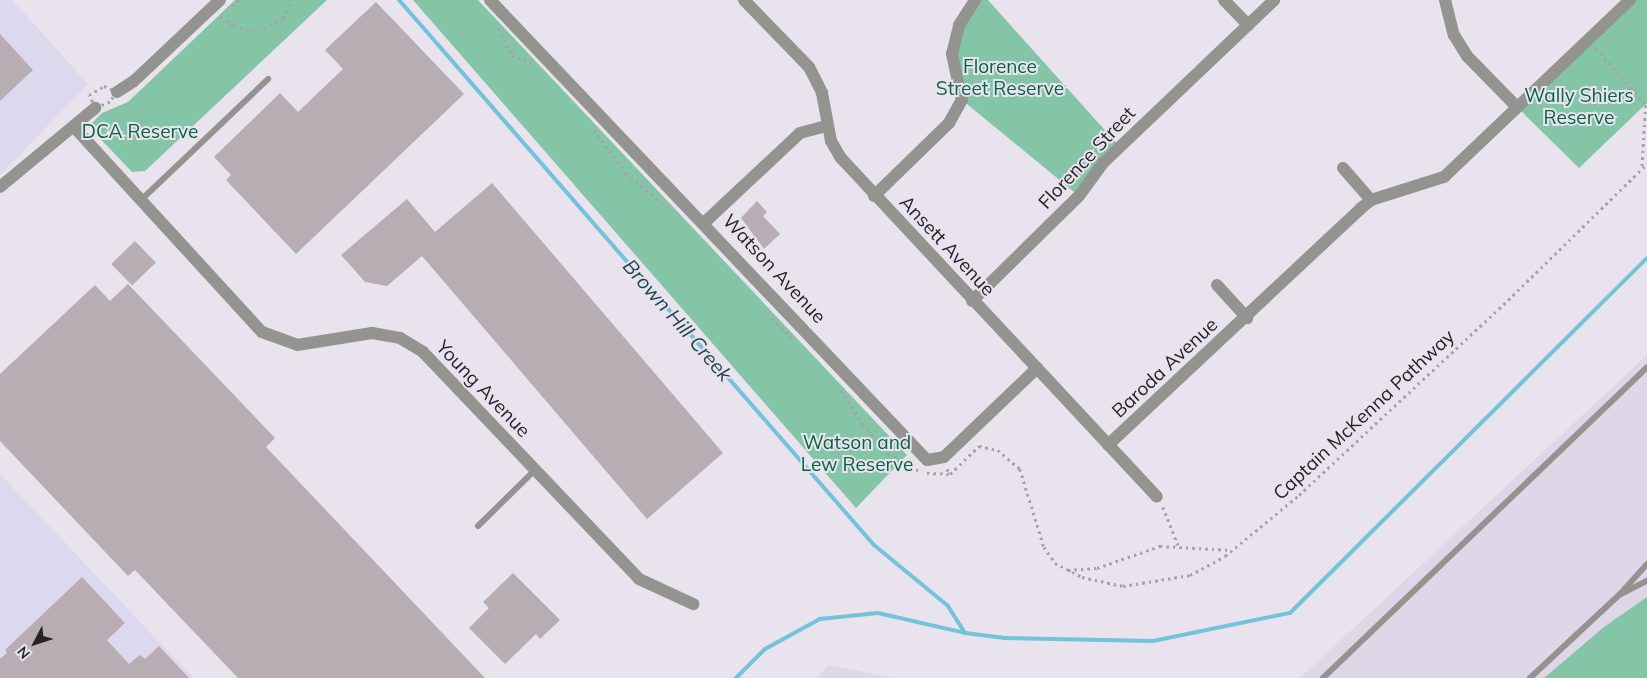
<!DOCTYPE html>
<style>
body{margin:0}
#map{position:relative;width:1647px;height:678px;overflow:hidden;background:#e8e3ec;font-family:Mulish,sans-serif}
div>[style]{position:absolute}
.built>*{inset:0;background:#dfd7e7}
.industrial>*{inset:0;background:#dcd8ee}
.green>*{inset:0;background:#84c5a7}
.stream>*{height:4px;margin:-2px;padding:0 2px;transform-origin:2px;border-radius:2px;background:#73c3da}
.building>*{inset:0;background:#b7adb2;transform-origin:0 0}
.path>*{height:2.5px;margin-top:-1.25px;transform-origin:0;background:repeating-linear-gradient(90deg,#a6a2a9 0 2.5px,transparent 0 6.5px)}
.lane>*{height:6px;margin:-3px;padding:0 3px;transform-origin:3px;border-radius:3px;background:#939490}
.street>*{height:12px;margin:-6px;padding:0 6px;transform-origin:6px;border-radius:6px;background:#939490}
span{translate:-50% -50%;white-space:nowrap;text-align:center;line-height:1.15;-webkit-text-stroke:4px #e8e3ec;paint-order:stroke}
.park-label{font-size:19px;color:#076345}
.street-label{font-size:19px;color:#252326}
.water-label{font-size:20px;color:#214651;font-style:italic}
.north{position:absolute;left:10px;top:618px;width:50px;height:50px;-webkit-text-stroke:4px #e8e3ec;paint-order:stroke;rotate:230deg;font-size:14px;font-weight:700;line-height:20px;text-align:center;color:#252326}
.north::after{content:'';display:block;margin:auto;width:18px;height:22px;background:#252326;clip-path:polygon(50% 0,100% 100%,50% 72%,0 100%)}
</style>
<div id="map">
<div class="built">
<i style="clip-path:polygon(1647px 355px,1647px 678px,1300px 678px)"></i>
<i style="clip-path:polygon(829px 665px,894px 678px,816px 678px)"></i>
</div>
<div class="industrial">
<i style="clip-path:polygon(0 0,12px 0,88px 84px,0 175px)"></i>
<i style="clip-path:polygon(0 474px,193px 678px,0 678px)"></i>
</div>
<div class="green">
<i style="clip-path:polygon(235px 0,327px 0,145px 171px,132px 172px,92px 130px,91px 124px,102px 113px,128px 102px)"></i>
<i style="clip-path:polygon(413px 0,478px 0,907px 455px,856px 508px)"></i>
<i style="clip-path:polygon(975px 0,988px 0,1120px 147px,1079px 196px,962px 100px,957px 77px,959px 25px)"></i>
<i style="clip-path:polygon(1630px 0,1647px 0,1647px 103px,1579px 168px,1517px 107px)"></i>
<i style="clip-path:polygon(1647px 597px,1647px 678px,1544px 678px,1604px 627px)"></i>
</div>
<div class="stream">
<i style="left:399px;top:0;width:723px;rotate:48.93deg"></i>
<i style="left:874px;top:545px;width:96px;rotate:39.5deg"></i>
<i style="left:948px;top:606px;width:32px;rotate:58deg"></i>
<i style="left:736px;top:678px;width:41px;rotate:-45deg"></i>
<i style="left:765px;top:649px;width:63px;rotate:-28.6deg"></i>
<i style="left:820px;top:619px;width:58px;rotate:-5.9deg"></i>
<i style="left:878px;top:613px;width:89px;rotate:12.9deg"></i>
<i style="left:965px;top:633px;width:40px;rotate:7.1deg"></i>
<i style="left:1005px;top:638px;width:148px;rotate:1.2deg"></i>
<i style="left:1153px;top:641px;width:140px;rotate:-11.6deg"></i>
<i style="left:1290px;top:613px;width:503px;rotate:-44.84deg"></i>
</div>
<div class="building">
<i style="clip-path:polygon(376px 2px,464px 94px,296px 254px,226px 180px,231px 175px,214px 157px,280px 93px,298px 112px,343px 69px,325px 50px)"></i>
<i style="clip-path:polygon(0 34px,33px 70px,0 101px)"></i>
<i style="clip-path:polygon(492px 183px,723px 453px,647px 519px,422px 256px,387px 286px,365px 282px,341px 255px,407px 199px,435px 232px)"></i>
<i style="clip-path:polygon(757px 201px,767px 212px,763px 216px,780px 234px,764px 249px,741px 218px)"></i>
<i style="left:135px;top:241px;width:30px;height:33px;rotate:46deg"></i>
<i style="clip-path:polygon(128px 284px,275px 438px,266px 447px,485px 678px,238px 678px,135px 570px,128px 576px,0 441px,0 374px,95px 285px,110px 301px)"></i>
<i style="clip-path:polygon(513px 573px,560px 620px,540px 639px,536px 634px,505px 664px,469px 628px,489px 608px,483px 602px)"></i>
<i style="clip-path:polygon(82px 577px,125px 623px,107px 640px,129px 664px,140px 655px,145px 659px,159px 646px,189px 678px,0 678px,0 659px,7px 653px,5px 650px)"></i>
</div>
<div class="path">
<i style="left:232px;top:6px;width:8px;rotate:-45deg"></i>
<i style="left:221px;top:16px;width:16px;rotate:38deg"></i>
<i style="left:234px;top:26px;width:25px;rotate:14deg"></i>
<i style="left:258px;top:32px;width:29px;rotate:-29deg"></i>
<i style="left:283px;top:18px;width:20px;rotate:-66deg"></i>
<i style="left:498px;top:28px;width:30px;rotate:63deg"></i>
<i style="left:512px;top:55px;width:21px;rotate:23deg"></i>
<i style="left:1596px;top:48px;width:76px;rotate:48.7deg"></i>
<i style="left:1646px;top:105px;width:63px;rotate:93.6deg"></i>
<i style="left:104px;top:86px;width:14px;rotate:25deg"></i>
<i style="left:117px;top:92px;width:12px;rotate:125deg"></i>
<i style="left:110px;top:102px;width:16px;rotate:158deg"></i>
<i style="left:95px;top:108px;width:14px;rotate:-115deg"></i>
<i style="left:89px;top:95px;width:17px;rotate:-31deg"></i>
<i style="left:594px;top:130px;width:54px;rotate:53.3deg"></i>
<i style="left:626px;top:173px;width:55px;rotate:39.8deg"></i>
<i style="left:768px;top:313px;width:37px;rotate:47deg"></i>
<i style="left:841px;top:390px;width:40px;rotate:57.1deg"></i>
<i style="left:863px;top:424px;width:38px;rotate:49deg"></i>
<i style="left:888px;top:453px;width:36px;rotate:30deg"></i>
<i style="left:947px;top:469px;width:6px;rotate:59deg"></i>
<i style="left:950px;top:474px;width:40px;rotate:-44deg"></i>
<i style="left:979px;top:446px;width:19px;rotate:12deg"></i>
<i style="left:998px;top:450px;width:29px;rotate:41deg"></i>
<i style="left:1020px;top:469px;width:82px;rotate:72.9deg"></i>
<i style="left:1044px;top:547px;width:19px;rotate:55deg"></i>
<i style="left:1055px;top:563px;width:30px;rotate:27deg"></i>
<i style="left:1082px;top:577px;width:42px;rotate:12.4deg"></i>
<i style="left:1123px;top:586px;width:68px;rotate:-9.3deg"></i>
<i style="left:1190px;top:575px;width:40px;rotate:-28deg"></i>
<i style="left:1225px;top:556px;width:96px;rotate:-39.5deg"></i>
<i style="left:1299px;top:495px;width:286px;rotate:-43deg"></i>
<i style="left:1508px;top:300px;width:194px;rotate:-44.4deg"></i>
<i style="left:927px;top:473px;width:23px;rotate:2deg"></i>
<i style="left:1163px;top:507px;width:41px;rotate:68.5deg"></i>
<i style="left:1068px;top:570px;width:29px;rotate:-4deg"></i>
<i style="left:1097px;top:568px;width:67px;rotate:-19.2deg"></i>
<i style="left:1160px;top:546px;width:71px;rotate:3.2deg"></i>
</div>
<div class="lane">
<i style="left:140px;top:201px;width:177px;rotate:-43.6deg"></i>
<i style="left:478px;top:526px;width:80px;rotate:-44.5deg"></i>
<i style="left:1621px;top:593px;width:39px;rotate:-48deg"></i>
<i style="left:1323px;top:678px;width:449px;rotate:-43.8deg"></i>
<i style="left:1530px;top:678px;width:122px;rotate:-43deg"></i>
<i style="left:1619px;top:595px;width:31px;rotate:-27deg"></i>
</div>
<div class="street">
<i style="left:490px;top:0;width:634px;rotate:46.47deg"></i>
<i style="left:927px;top:460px;width:17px;rotate:-10deg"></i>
<i style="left:944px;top:457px;width:129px;rotate:-43.7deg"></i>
<i style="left:744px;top:0;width:93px;rotate:45.9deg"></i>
<i style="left:809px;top:67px;width:29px;rotate:63deg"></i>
<i style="left:822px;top:93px;width:49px;rotate:79.4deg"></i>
<i style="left:831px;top:141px;width:20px;rotate:60deg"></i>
<i style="left:841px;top:158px;width:463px;rotate:47deg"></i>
<i style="left:1224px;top:0;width:35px;rotate:46deg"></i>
<i style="left:1445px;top:0;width:36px;rotate:76deg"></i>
<i style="left:1454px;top:35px;width:25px;rotate:58deg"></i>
<i style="left:1467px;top:56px;width:71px;rotate:45.6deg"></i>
<i style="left:117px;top:92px;width:20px;rotate:-33deg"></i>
<i style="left:134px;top:81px;width:118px;rotate:-43.3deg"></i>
<i style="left:74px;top:127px;width:278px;rotate:47.5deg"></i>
<i style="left:262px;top:332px;width:37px;rotate:20deg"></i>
<i style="left:297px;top:345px;width:76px;rotate:-9.1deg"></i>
<i style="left:372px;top:333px;width:28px;rotate:10deg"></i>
<i style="left:400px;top:338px;width:27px;rotate:31deg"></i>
<i style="left:423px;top:352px;width:313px;rotate:46.4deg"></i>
<i style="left:639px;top:579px;width:60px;rotate:24.8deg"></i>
<i style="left:1343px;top:168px;width:43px;rotate:48.8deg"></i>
<i style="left:0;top:187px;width:124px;rotate:-39.7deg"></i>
<i style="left:874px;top:196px;width:105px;rotate:-44.2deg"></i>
<i style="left:949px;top:123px;width:26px;rotate:-61deg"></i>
<i style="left:962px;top:100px;width:47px;rotate:-102.3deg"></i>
<i style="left:952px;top:54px;width:30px;rotate:-76deg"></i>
<i style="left:959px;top:25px;width:30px;rotate:-57deg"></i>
<i style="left:705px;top:222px;width:130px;rotate:-43.1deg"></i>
<i style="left:800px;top:133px;width:28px;rotate:-15deg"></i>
<i style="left:1217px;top:285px;width:45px;rotate:47.7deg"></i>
<i style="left:972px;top:301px;width:150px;rotate:-44.5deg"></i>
<i style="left:1079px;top:196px;width:39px;rotate:-54deg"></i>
<i style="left:1102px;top:164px;width:238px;rotate:-43.6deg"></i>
<i style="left:1108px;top:445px;width:345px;rotate:-43.1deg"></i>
<i style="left:1360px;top:209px;width:14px;rotate:-39deg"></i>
<i style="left:1371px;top:200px;width:77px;rotate:-17.5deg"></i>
<i style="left:1444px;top:177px;width:257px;rotate:-43.6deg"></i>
</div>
<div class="park-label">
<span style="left:1000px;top:78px">Florence<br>Street Reserve</span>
<span style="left:1579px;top:107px">Wally Shiers<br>Reserve</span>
<span style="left:140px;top:132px">DCA Reserve</span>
<span style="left:857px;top:454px">Watson and<br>Lew Reserve</span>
</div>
<div class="street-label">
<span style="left:1087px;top:158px;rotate:-47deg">Florence Street</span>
<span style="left:947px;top:246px;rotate:47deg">Ansett Avenue</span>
<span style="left:774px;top:269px;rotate:47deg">Watson Avenue</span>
<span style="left:1165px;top:368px;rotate:-43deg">Baroda Avenue</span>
<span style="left:483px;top:389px;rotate:46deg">Young Avenue</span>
<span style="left:1364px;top:415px;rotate:-43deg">Captain McKenna Pathway</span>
</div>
<div class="water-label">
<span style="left:678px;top:320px;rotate:49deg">Brown Hill Creek</span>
</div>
<div class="north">N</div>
</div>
